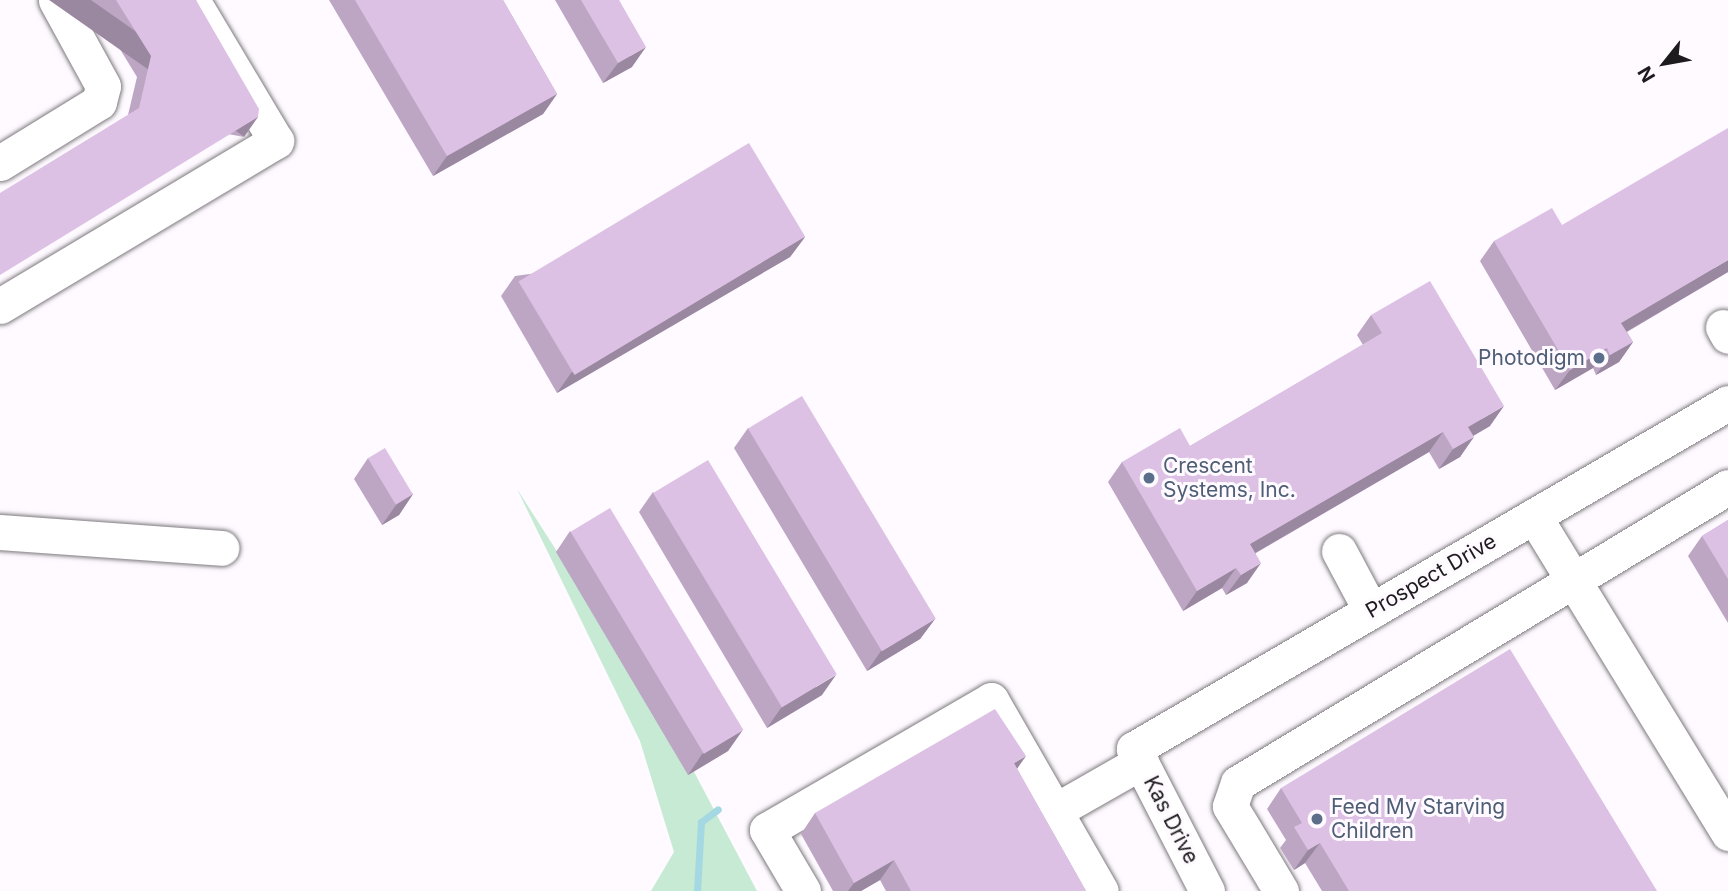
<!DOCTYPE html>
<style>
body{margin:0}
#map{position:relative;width:1728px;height:891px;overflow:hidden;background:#fefaff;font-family:Inter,sans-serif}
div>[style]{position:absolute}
.green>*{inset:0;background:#c6ead3}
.stream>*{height:7px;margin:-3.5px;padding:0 3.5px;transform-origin:3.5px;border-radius:3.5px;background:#a4d8e3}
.roads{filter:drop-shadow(0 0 2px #7e7a7f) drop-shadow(0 0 2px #7e7a7f)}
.minor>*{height:35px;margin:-17.5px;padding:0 17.5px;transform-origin:17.5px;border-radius:17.5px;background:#fff}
.wall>*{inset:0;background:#bda6c4}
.shaded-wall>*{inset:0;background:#9a87a0;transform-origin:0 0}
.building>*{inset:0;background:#dcc1e4;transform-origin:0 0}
.dots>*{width:19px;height:19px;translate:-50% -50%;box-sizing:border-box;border:4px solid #fefaff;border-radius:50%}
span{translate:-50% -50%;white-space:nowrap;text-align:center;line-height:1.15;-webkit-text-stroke:6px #fefaff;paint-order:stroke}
.service-label{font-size:21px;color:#4e5e75}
.right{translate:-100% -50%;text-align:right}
.left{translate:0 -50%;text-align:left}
.street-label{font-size:21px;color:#1d1b1d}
.north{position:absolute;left:1630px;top:28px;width:70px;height:70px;-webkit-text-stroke:5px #fefaff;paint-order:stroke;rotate:239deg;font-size:19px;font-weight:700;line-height:28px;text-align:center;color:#1d1b1d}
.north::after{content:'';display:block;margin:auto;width:24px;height:32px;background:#1d1b1d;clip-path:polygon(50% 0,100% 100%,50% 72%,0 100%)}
</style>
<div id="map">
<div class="green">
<i style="clip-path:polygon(517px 489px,674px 734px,757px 891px,651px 891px,674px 852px,640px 741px)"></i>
</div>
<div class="stream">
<i style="left:697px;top:891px;width:69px;rotate:-86.7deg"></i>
<i style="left:701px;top:822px;width:21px;rotate:-37deg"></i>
</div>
<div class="roads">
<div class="minor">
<i style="left:0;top:163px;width:116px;rotate:-31.6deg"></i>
<i style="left:99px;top:102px;width:16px;rotate:-76deg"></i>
<i style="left:103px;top:86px;width:98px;rotate:-118.7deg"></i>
<i style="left:0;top:306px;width:322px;rotate:-30.9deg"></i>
<i style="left:276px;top:141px;width:164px;rotate:-120.8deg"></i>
<i style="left:1723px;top:327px;width:10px;rotate:61deg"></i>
<i style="left:1534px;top:516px;width:372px;rotate:58.5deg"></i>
<i style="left:0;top:532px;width:222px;rotate:4.1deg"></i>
<i style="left:1339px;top:551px;width:68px;rotate:61.9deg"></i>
<i style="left:1055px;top:811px;width:99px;rotate:-29.7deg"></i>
<i style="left:803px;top:891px;width:71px;rotate:-120.5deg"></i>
<i style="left:767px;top:830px;width:259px;rotate:-30.1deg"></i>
<i style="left:991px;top:700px;width:220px;rotate:60.1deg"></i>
<i style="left:1207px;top:891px;width:160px;rotate:-117.2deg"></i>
<i style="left:1134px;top:749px;width:687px;rotate:-30.22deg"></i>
<i style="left:1281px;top:891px;width:99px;rotate:-121deg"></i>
<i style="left:1230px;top:806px;width:24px;rotate:-71deg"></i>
<i style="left:1238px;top:783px;width:572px;rotate:-31.14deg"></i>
</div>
</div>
<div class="wall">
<i style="clip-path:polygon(90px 0,196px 0,244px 137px,128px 115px,137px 77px)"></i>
<i style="clip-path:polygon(329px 0,503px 0,557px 94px,543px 114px,433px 176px)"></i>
<i style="clip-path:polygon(555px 0,619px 0,632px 67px,603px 83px)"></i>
<i style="clip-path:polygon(1562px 225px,1728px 272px,1627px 332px,1633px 342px,1619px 362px,1596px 375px,1593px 368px,1555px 390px,1480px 261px,1494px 241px)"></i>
<i style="clip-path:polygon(805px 237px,790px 257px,557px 393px,501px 296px,515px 276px)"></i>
<i style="clip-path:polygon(1371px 315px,1490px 426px,1473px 436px,1460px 457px,1439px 469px,1429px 452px,1256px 553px,1247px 583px,1226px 595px,1222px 588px,1183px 611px,1108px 482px,1122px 462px,1190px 446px,1363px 345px,1357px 335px)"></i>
<i style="clip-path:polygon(748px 428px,935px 619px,920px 639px,867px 671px,734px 448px)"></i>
<i style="clip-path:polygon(368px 458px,413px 494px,399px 515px,382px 525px,354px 479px)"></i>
<i style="clip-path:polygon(653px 492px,822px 695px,767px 728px,639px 512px)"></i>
<i style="clip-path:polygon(1728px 520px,1728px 623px,1688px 556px,1702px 536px)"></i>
<i style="clip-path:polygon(570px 531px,742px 731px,728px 751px,688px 775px,556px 552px)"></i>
<i style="clip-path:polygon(1017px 769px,1086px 891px,886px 891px,880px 880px,861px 891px,833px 891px,801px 834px,815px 813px)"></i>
<i style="clip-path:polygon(1281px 788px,1657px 891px,1322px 891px,1305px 863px,1294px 870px,1280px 848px,1286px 840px,1267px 809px)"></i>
</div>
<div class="shaded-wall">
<i style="clip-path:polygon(646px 47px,632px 67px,603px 83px,618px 63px)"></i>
<i style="clip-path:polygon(557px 94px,543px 114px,433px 176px,447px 156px)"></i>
<i style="left:258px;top:117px;width:24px;height:303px;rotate:125deg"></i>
<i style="clip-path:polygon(805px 237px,790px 257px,557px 393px,571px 373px)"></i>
<i style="clip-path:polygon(1728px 260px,1728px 272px,1607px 343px,1621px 323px)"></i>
<i style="clip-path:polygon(1633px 342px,1619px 362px,1596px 375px,1610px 355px)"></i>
<i style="clip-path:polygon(1607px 348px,1593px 368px,1555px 390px,1570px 370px)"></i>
<i style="clip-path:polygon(1504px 406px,1490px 426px,1454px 447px,1468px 427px)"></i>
<i style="clip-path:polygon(1443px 432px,1429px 452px,1236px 564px,1250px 544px)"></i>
<i style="clip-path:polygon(1474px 437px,1460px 457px,1439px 469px,1453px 449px)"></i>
<i style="clip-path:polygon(413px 494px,399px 515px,382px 525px,396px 505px)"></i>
<i style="clip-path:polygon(1261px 563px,1247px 583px,1226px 595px,1241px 575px)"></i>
<i style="clip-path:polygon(1236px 568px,1222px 588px,1183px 611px,1197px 591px)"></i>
<i style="clip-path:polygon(935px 619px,920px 639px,867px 671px,881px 651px)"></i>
<i style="clip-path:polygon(836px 675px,822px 695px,767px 728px,781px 708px)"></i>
<i style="clip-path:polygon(742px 731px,728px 751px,688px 775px,702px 754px)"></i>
<i style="clip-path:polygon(1026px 756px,1012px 776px,1014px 763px)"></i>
<i style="clip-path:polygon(1320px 843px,1305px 863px,1294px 870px,1308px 850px)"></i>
<i style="clip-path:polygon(894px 860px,880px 880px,861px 891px,848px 891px,854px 883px)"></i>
</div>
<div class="building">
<i style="clip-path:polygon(116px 0,196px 0,259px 109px,258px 117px,0 275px,0 193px,139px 108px,151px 56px)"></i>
<i style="clip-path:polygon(355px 0,503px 0,557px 94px,447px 156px)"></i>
<i style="clip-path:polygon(581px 0,619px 0,646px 47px,618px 63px)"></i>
<i style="clip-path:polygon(1728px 128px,1728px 260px,1621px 323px,1633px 342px,1610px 355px,1607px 348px,1570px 370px,1494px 241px,1552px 208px,1562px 225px)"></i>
<i style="left:749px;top:143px;width:109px;height:269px;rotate:59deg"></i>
<i style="clip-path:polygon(1430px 281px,1504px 406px,1468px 427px,1474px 437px,1453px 449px,1443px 432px,1250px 544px,1261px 563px,1241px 575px,1236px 568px,1197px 591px,1122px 462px,1180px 428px,1190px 446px,1382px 333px,1371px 315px)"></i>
<i style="left:802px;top:396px;width:260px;height:63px;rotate:59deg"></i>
<i style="left:385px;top:448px;width:54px;height:20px;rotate:59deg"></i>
<i style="left:708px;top:460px;width:250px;height:64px;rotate:59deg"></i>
<i style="left:610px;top:508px;width:259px;height:46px;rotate:59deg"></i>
<i style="clip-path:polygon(1728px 520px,1728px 579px,1702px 536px)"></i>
<i style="clip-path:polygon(1510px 649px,1657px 891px,1349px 891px,1320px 843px,1308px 850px,1294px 827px,1302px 823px,1281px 788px)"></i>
<i style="clip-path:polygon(995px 709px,1026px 756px,1014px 763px,1086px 891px,911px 891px,894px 860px,854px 883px,815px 813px)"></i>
</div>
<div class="dots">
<i style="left:1599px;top:358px;background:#5c6f8a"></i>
<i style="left:1149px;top:478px;background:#5c6f8a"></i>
<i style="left:1317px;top:819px;background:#5c6f8a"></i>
</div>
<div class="service-label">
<span class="right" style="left:1585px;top:358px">Photodigm</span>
<span class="left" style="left:1163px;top:478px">Crescent<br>Systems, Inc.</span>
<span class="left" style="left:1331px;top:819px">Feed My Starving<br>Children</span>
</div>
<div class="street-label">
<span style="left:1431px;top:576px;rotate:-30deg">Prospect Drive</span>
<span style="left:1171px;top:820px;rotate:63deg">Kas Drive</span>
</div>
<div class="north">N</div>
</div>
